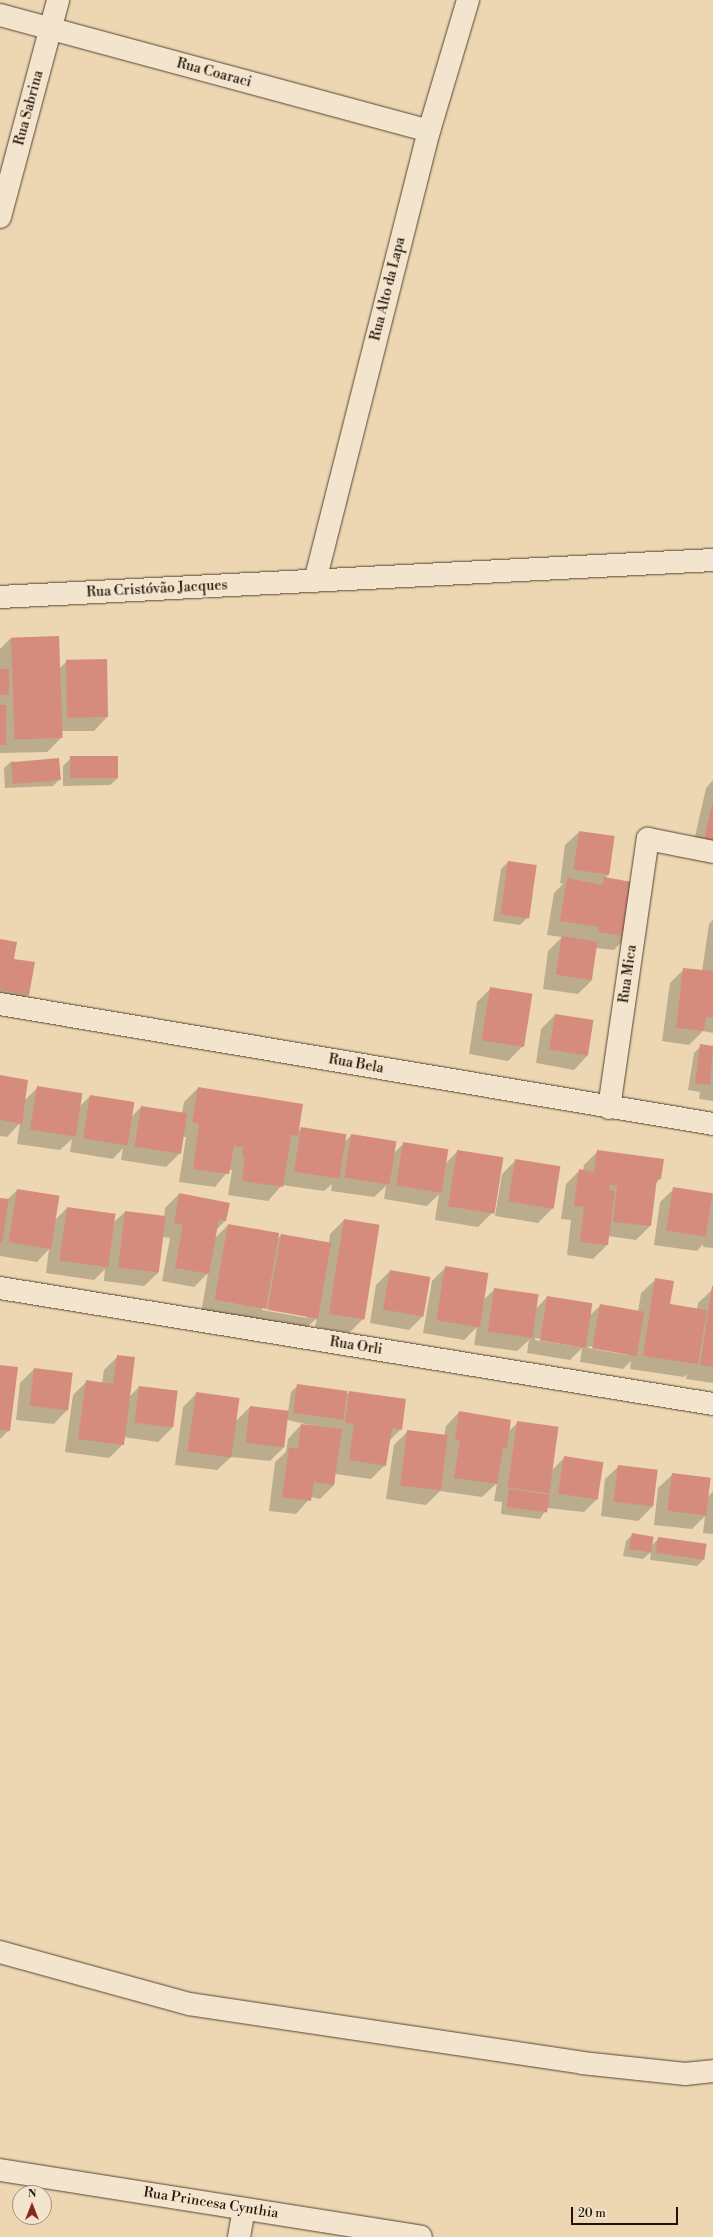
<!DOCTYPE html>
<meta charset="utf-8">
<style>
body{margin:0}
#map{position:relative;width:713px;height:2237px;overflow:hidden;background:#ecd7b2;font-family:"Libre Bodoni",serif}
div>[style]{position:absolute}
.shadow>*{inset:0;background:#0003}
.building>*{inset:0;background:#d68c7c;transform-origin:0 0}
.roads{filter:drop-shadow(0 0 1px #564333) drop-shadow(0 0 1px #564333)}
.street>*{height:22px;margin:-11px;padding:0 11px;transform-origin:11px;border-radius:11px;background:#f3e5cd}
.secondary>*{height:22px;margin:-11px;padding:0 11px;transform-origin:11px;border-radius:11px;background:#f3e5cd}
span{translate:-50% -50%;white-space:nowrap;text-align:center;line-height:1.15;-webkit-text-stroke:4px #f3e5cd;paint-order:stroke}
.street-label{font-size:14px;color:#241209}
.north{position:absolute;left:12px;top:2185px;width:40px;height:40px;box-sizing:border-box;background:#f3e5cd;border:1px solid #a0917f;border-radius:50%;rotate:0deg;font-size:11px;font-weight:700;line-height:16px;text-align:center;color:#241209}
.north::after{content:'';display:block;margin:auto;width:14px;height:18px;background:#8f2418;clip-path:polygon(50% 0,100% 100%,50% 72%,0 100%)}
.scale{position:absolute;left:571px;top:2207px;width:107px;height:18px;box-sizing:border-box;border:2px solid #241209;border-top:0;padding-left:5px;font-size:12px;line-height:14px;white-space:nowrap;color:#241209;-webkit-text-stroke:3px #f3e5cd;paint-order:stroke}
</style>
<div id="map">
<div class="shadow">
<i style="clip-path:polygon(59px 637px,59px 669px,67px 661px,107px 717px,94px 731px,61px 731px,61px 738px,47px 752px,0 753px,0 649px,11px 638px)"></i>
<i style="clip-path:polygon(117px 757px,118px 778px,110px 785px,63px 786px,63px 766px,70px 759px)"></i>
<i style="clip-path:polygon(12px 761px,60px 779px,53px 786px,5px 788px,4px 768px)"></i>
<i style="clip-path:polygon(713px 780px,713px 863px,690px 859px,706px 788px)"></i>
<i style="clip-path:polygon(579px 832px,609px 874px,605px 878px,627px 936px,614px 950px,596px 948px,592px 980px,578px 994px,543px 989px,548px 951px,562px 937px,547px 935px,554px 893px,563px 884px,560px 883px,565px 845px)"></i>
<i style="clip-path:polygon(508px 862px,527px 918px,520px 925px,493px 921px,501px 869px)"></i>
<i style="clip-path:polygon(713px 920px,713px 1033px,703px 1031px,689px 1045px,662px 1041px,670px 983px,684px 969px,702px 971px,709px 924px)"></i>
<i style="clip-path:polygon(0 940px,13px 960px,29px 994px,15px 1008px,0 1006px)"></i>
<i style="clip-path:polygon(491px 988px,530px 994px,522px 1047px,508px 1061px,469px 1054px,477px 1002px)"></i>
<i style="clip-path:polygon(555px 1015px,587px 1056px,574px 1070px,536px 1063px,541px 1029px)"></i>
<i style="clip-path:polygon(701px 1046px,713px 1047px,713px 1101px,699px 1099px,700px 1092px,688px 1090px,694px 1053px)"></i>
<i style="clip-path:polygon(0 1076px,24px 1101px,38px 1087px,79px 1107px,90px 1096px,131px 1117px,141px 1107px,182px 1113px,184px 1102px,198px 1088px,297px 1132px,301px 1128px,343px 1143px,352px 1135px,393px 1154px,404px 1143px,445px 1164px,458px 1151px,501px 1158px,492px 1213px,478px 1227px,435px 1220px,439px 1194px,427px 1206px,384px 1199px,386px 1186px,374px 1197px,331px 1191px,332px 1184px,324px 1191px,282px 1185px,268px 1201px,228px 1195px,232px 1170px,229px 1170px,215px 1187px,179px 1182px,186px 1137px,182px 1137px,180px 1153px,166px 1167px,121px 1160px,123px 1148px,113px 1159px,70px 1152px,72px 1139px,60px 1150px,17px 1144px,20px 1123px,7px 1137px,0 1136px)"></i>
<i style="clip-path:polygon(598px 1151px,660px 1179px,655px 1184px,650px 1226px,636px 1240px,608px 1236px,607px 1245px,593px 1259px,567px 1255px,571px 1220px,561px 1219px,566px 1184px,580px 1170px,583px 1171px,584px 1165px)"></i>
<i style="clip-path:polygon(516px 1160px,552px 1209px,538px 1223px,495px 1216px,502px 1174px)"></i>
<i style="clip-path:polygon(674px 1189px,713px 1194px,713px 1248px,703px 1247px,703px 1244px,697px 1251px,654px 1245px,660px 1202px)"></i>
<i style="clip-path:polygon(evenodd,17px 1190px,55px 1220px,67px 1208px,114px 1222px,125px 1212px,164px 1217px,165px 1208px,179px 1194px,226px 1220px,216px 1230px,214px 1239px,228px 1225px,277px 1239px,281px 1235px,329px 1244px,330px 1234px,344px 1220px,363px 1319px,349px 1333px,315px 1327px,317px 1318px,302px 1332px,254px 1323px,255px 1316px,250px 1322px,201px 1313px,208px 1273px,194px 1287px,162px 1281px,170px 1238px,163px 1237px,158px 1273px,144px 1286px,104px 1281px,105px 1269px,94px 1280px,46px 1273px,49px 1249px,37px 1262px,0 1256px,0 1199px,7px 1200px,17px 1190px,262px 1308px,307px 1316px,307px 1318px,262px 1310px,262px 1308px)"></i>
<i style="clip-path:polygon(evenodd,446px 1267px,482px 1301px,495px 1289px,536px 1309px,547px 1297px,588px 1317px,600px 1306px,638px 1312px,641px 1293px,655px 1280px,669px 1305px,697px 1309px,698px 1303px,713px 1289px,713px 1383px,686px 1379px,687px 1374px,684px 1377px,630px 1369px,631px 1361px,623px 1369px,580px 1362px,582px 1348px,570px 1360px,527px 1353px,529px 1340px,517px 1351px,474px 1345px,477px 1327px,464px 1340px,423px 1333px,432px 1281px,446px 1267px,535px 1338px,574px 1344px,574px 1346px,535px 1340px,535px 1338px,446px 1267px,589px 1346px,627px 1353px,627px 1355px,588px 1348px,589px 1346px)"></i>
<i style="clip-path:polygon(390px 1271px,429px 1278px,423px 1316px,409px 1330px,370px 1323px,376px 1285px)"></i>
<i style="clip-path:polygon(118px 1356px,129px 1397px,139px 1387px,172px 1428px,158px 1442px,123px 1437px,123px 1444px,109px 1458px,65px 1452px,73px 1395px,87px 1381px,102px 1383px,104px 1370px)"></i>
<i style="clip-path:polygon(0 1366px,9px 1430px,0 1439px)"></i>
<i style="clip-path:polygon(34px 1369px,67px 1410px,54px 1424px,16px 1420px,20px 1383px)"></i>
<i style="clip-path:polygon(298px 1385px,346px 1395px,350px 1392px,401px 1429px,389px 1441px,385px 1465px,371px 1479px,335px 1474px,334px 1485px,320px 1499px,311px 1497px,296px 1514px,269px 1511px,275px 1462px,286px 1452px,288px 1439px,301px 1425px,319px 1427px,287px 1420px,283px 1448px,270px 1461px,231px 1457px,217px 1470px,175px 1465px,183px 1407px,197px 1393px,236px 1421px,250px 1407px,288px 1412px,291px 1392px)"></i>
<i style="clip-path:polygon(459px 1412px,509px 1431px,517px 1423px,552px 1470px,565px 1457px,598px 1498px,584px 1512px,547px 1508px,540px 1519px,501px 1514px,502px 1502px,494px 1501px,497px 1483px,482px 1497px,440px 1491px,426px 1505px,386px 1499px,394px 1445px,408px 1431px,444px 1436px,446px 1426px)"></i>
<i style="clip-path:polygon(619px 1466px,652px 1507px,638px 1521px,601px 1516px,605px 1479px)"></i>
<i style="clip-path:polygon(672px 1475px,708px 1497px,713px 1491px,713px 1534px,703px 1533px,705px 1516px,692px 1529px,654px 1525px,658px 1488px)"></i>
<i style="clip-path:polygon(633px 1534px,651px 1546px,659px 1538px,704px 1559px,697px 1566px,650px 1560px,651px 1552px,643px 1559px,623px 1556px,626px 1541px)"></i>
</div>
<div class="building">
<i style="left:59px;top:636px;width:102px;height:48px;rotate:88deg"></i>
<i style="left:107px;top:659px;width:58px;height:41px;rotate:89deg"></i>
<i style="left:0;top:669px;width:9px;height:26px"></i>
<i style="left:0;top:705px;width:6px;height:40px"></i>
<i style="left:118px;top:756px;width:22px;height:48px;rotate:90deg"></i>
<i style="left:59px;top:758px;width:22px;height:48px;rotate:85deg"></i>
<i style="clip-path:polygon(712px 804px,713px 804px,713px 847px,703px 845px)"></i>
<i style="left:579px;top:831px;width:36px;height:39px;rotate:8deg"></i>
<i style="left:508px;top:861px;width:29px;height:54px;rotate:8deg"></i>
<i style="clip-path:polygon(604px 877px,638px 883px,628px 937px,598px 932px,599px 927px,560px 921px,567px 878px,603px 885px)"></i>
<i style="left:562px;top:936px;width:36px;height:39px;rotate:9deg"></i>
<i style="clip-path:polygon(0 939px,17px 942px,14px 959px,35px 962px,29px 995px,0 990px)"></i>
<i style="clip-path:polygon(683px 968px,713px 971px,713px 1018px,706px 1017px,704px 1031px,676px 1028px)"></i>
<i style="left:490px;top:987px;width:43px;height:54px;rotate:9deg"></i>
<i style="left:555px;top:1014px;width:39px;height:36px;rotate:9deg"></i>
<i style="clip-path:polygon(700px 1044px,713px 1046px,710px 1085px,695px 1083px)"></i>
<i style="clip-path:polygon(0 1075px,28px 1080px,22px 1124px,0 1120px)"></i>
<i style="left:37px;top:1086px;width:46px;height:44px;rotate:9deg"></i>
<i style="clip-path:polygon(198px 1087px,303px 1104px,298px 1136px,291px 1135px,283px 1187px,242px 1181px,245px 1157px,242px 1156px,243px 1147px,234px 1146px,229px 1174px,193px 1169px,199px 1124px,192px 1122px)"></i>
<i style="left:90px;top:1095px;width:45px;height:44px;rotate:9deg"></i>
<i style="left:141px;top:1106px;width:47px;height:41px;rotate:9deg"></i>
<i style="left:301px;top:1127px;width:46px;height:45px;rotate:9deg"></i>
<i style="left:351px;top:1134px;width:46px;height:44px;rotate:9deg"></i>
<i style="left:403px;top:1142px;width:46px;height:44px;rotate:9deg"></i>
<i style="left:457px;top:1150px;width:47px;height:57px;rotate:9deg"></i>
<i style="clip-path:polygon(597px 1150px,664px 1159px,661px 1179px,657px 1179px,651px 1226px,613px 1222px,617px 1186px,610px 1185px,609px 1190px,615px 1191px,608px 1245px,580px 1242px,584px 1207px,574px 1206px,579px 1169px,594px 1172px)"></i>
<i style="left:515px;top:1159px;width:46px;height:43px;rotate:9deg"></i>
<i style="left:673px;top:1187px;width:40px;height:44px;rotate:9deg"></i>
<i style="left:17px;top:1189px;width:43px;height:54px;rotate:9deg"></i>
<i style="clip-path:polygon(179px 1193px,230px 1203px,226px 1221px,219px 1219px,209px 1274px,175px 1268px,183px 1225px,174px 1223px)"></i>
<i style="clip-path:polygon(0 1198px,9px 1199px,2px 1243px,0 1243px)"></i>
<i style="left:67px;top:1207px;width:49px;height:54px;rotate:8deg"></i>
<i style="left:125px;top:1211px;width:41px;height:57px;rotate:7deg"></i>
<i style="left:344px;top:1219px;width:36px;height:96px;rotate:9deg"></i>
<i style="left:228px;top:1224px;width:52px;height:77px;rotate:10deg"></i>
<i style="left:281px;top:1234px;width:51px;height:77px;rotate:10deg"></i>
<i style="left:445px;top:1266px;width:44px;height:55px;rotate:9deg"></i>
<i style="left:390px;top:1270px;width:41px;height:40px;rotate:10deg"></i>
<i style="clip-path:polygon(655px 1278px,674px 1281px,670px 1304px,707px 1310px,698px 1364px,643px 1356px)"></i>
<i style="clip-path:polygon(712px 1286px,713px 1286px,713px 1367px,700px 1365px)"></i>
<i style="left:494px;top:1288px;width:45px;height:44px;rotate:8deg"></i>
<i style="left:547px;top:1296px;width:46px;height:45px;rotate:9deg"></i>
<i style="left:600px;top:1304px;width:45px;height:45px;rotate:10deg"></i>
<i style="clip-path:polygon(117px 1355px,135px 1357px,124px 1445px,78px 1439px,86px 1380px,113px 1384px)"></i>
<i style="clip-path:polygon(0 1365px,18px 1367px,10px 1431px,0 1430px)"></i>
<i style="left:34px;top:1368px;width:39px;height:38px;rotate:7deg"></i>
<i style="left:297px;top:1384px;width:51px;height:29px;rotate:8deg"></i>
<i style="left:139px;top:1386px;width:39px;height:37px;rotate:7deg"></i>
<i style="clip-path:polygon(349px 1391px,406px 1399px,402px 1430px,392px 1428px,386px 1466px,349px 1460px,354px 1424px,345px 1423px)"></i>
<i style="left:196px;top:1392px;width:44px;height:60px;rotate:8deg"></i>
<i style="left:250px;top:1406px;width:39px;height:37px;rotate:7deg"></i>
<i style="clip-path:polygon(459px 1411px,511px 1420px,507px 1449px,503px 1448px,497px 1484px,454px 1478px,460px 1440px,455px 1440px)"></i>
<i style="left:517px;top:1421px;width:42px;height:67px;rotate:8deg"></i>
<i style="clip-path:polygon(301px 1424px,342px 1429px,334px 1485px,314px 1482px,311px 1501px,282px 1497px,289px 1447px,298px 1449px)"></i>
<i style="left:407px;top:1430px;width:41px;height:56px;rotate:7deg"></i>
<i style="left:564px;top:1456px;width:40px;height:38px;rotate:9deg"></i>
<i style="left:618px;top:1465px;width:40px;height:37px;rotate:7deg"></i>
<i style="left:672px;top:1473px;width:39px;height:38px;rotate:7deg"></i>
<i style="left:509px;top:1489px;width:41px;height:18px;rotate:8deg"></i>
<i style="left:632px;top:1533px;width:22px;height:16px;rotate:10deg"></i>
<i style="left:658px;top:1537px;width:49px;height:16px;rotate:8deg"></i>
</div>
<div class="roads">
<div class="street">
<i style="left:0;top:15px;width:444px;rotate:15.1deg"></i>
<i style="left:315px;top:581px;width:464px;rotate:-75.8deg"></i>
<i style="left:429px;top:131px;width:137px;rotate:-73.4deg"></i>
<i style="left:0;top:597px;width:714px;rotate:-2.97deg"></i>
<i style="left:0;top:1004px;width:723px;rotate:9.55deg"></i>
<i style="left:609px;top:1108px;width:272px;rotate:-81.8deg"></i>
<i style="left:648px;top:839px;width:66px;rotate:11.3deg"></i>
<i style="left:0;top:1288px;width:722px;rotate:9.24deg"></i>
<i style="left:0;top:1952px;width:196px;rotate:15.4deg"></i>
<i style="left:189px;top:2004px;width:397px;rotate:8.5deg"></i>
<i style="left:582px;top:2063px;width:104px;rotate:6.1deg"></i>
<i style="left:685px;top:2074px;width:28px;rotate:-6deg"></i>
<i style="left:0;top:2170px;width:426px;rotate:9deg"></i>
<i style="left:239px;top:2237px;width:28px;rotate:-80deg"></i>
</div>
<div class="secondary">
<i style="left:0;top:217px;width:225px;rotate:-75deg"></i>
</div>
</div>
<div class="street-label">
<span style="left:214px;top:73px;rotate:15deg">Rua Coaraci</span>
<span style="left:29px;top:108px;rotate:-75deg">Rua Sabrina</span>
<span style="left:388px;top:289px;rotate:-76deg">Rua Alto da Lapa</span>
<span style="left:157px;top:589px;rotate:-3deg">Rua Cristóvão Jacques</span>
<span style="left:628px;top:974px;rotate:-82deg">Rua Mica</span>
<span style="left:356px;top:1064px;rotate:10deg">Rua Bela</span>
<span style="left:356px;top:1346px;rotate:9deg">Rua Orli</span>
<span style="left:211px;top:2203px;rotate:9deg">Rua Princesa Cynthia</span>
</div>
<div class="north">N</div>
<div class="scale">20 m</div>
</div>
